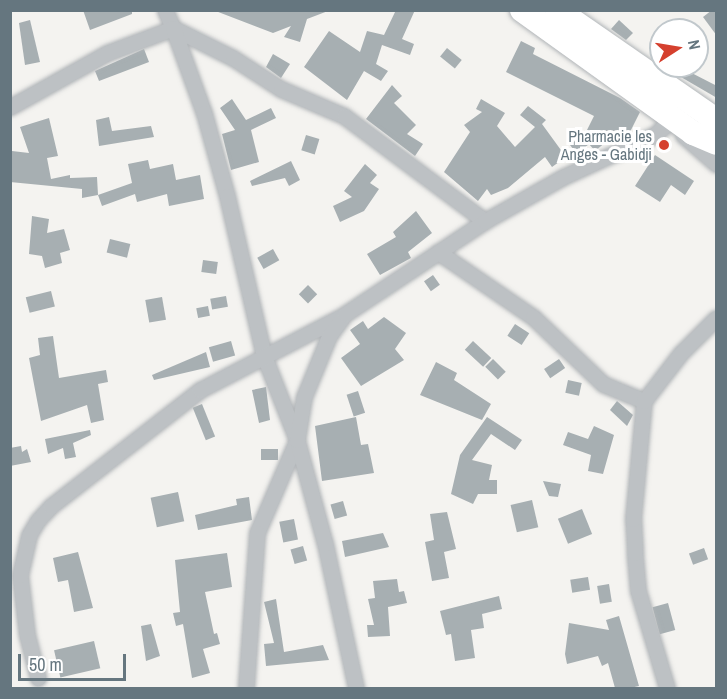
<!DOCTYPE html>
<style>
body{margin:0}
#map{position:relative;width:727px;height:699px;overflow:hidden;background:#f4f3f0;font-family:"Archivo Narrow",sans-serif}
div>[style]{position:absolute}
.building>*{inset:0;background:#a7afb2;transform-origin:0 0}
.roads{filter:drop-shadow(0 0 2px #b1b5b8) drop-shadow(0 0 2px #b1b5b8)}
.street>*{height:15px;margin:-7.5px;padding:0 7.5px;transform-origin:7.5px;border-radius:7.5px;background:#bdc1c4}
.primary>*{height:24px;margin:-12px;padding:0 12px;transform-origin:12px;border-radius:12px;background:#fff}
.dots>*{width:16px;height:16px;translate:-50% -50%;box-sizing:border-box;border:3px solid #fff;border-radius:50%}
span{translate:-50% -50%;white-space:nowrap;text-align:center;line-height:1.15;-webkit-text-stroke:6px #fff;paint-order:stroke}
.poi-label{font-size:16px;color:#65767f}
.right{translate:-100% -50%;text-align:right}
.frame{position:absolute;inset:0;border:12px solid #65767f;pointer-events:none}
.north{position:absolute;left:649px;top:18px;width:60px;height:60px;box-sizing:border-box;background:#fff;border:2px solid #c1c8cc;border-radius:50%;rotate:78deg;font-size:16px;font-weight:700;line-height:24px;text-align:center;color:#65767f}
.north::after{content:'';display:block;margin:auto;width:21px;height:27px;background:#d5402e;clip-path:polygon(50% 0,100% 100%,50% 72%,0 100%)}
.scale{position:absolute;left:18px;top:654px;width:108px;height:27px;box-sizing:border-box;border:3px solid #65767f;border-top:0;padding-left:8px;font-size:18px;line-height:21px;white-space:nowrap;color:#65767f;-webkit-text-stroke:4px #fff;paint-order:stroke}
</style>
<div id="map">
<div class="building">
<i style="clip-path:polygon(83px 10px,132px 10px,132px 14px,90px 30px)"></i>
<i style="clip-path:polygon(213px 10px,328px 10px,328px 11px,307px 19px,300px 42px,284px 37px,291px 26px,273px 33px)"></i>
<i style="clip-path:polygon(396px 10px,415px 10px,402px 39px,414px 44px,410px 55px,382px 45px,376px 64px,388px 71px,381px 81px,364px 71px,347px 100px,304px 67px,329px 31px,360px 52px,367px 31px,384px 35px)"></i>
<i style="clip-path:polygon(712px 10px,717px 10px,717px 36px,703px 17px)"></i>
<i style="clip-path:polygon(30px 20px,40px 62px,25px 65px,19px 23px)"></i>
<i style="clip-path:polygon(619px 20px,633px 33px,626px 40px,611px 29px)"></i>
<i style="clip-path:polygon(521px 41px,535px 48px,533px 54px,620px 98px,640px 112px,629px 134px,624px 131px,619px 141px,606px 142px,595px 151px,589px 144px,577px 154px,570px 145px,586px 132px,594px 116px,506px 72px)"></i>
<i style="left:447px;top:48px;width:19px;height:11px;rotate:39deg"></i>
<i style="clip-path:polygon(144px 49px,149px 62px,99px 81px,95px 71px)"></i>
<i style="clip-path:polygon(273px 54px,290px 64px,281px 78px,266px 67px)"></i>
<i style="clip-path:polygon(678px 66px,717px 86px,717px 98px,674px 73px)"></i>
<i style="clip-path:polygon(392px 85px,402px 96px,394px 103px,416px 125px,407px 134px,423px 144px,415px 156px,366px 119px)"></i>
<i style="clip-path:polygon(232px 99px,246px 120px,271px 108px,276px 118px,251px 130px,259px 162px,231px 170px,222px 134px,235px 130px,220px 108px)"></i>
<i style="clip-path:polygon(481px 99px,505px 113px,497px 126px,515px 147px,535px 127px,520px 115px,528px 106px,546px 120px,542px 124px,566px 157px,552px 167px,545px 157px,508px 188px,491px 195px,487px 189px,478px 201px,444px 172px,470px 132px,464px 125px,482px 112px,476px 109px)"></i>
<i style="clip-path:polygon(109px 117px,112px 131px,151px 126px,154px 137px,99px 146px,96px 120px)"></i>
<i style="clip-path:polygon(49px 118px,58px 156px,47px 158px,51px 179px,70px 175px,70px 178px,97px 177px,98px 195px,132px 183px,128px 164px,148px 160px,150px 169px,173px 164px,176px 180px,200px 175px,204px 199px,169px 206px,167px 194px,137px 202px,135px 194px,102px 206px,98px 195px,82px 198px,82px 189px,10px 182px,12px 151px,29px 153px,20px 127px)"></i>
<i style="left:306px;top:135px;width:14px;height:16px;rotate:17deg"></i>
<i style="clip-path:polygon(655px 155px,694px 181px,685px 195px,671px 185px,660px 202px,635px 186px)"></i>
<i style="clip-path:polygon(291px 161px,300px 180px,289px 186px,285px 178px,252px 186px,250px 181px)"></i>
<i style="clip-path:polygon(365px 164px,377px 175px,370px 183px,379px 189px,364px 211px,340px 222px,333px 206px,352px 197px,344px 191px)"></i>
<i style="clip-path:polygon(416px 211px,432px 233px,408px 252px,411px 258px,380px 275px,367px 254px,396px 237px,393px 232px)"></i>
<i style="clip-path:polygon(32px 216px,49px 219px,47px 233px,64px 229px,70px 250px,60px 253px,62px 263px,45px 268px,42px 256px,29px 254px)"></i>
<i style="left:110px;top:239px;width:21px;height:14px;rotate:14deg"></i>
<i style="left:273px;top:249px;width:13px;height:18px;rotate:61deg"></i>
<i style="left:203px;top:260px;width:15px;height:12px;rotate:8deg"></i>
<i style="left:433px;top:275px;width:12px;height:11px;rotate:55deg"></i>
<i style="left:308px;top:285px;width:13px;height:13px;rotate:45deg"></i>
<i style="left:51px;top:291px;width:16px;height:26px;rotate:76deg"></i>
<i style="left:226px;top:296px;width:11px;height:16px;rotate:80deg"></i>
<i style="left:162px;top:297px;width:23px;height:17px;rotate:80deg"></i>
<i style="left:208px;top:306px;width:10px;height:12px;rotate:79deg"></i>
<i style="clip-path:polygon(384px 317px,406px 333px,395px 349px,404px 360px,361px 386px,341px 358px,360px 344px,350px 330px,363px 321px,368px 329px)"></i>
<i style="left:515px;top:324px;width:17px;height:14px;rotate:33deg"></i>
<i style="clip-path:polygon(53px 336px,59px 378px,106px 370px,108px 382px,98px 384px,104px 420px,91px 423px,87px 405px,41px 421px,29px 358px,40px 355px,38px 338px)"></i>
<i style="left:231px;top:341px;width:15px;height:23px;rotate:74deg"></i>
<i style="left:473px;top:341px;width:25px;height:12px;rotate:43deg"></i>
<i style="clip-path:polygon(206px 352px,210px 367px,154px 380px,152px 375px)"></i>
<i style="left:493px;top:359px;width:18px;height:11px;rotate:45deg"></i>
<i style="left:559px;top:359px;width:11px;height:18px;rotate:56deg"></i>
<i style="clip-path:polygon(436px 362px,457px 373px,454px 380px,491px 404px,482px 420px,420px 395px)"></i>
<i style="left:568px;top:380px;width:14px;height:13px;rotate:12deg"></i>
<i style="clip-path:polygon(266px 387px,270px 420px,259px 423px,252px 390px)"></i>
<i style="left:358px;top:391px;width:23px;height:12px;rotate:72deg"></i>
<i style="clip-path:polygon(617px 401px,633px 415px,627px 426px,610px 410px)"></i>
<i style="left:202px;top:404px;width:35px;height:10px;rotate:68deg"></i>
<i style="clip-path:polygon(356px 417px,361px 445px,368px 444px,374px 473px,322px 481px,315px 426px)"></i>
<i style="clip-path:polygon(487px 417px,522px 440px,515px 450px,491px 434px,472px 460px,492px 465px,489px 480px,497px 480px,497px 494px,478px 494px,473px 504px,451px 494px,460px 455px)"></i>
<i style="clip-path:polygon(594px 426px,614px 435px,603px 474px,588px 471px,591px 455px,563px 445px,568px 432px,588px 439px)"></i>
<i style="clip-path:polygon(90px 430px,91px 435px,73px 443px,76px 457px,65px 459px,63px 448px,48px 454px,45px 439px)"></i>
<i style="clip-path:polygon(21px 446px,22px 452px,27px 449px,31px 462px,10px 466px,10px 448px)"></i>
<i style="left:278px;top:449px;width:11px;height:17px;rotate:90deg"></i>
<i style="clip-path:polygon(543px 481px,561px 484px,558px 497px,549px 496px)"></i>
<i style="left:178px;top:492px;width:30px;height:28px;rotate:78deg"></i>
<i style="clip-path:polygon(249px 497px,252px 520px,198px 530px,195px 515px,237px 505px,236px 499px)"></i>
<i style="left:532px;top:500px;width:28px;height:22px;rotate:77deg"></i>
<i style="left:343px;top:501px;width:15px;height:13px;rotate:74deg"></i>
<i style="left:582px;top:509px;width:27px;height:26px;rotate:68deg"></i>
<i style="clip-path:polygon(447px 512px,456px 549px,444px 552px,449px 578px,432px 581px,425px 542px,434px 540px,430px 514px)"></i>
<i style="left:294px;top:519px;width:21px;height:15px;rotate:79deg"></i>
<i style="clip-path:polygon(383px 533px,389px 547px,345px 557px,342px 541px)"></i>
<i style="left:303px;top:546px;width:15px;height:13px;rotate:74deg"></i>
<i style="left:704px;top:548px;width:12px;height:16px;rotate:70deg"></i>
<i style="clip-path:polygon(78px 552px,93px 608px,74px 612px,68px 580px,58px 582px,53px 558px)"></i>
<i style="clip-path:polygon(227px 553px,232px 587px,205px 592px,214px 634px,217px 633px,220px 644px,203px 649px,210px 673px,192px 678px,183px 624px,176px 626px,173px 613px,180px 612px,175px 560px)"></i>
<i style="left:588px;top:577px;width:13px;height:18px;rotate:81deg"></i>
<i style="clip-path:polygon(397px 579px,399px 592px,404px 591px,407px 603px,388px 607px,390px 636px,368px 637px,367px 625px,374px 625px,368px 599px,375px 598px,373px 581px)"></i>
<i style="left:609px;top:584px;width:18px;height:12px;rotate:81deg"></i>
<i style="clip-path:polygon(499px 596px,502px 609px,482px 614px,484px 628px,471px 630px,475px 658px,455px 661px,451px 634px,446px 635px,440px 611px)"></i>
<i style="clip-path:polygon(276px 599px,284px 652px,323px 645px,329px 660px,266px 666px,264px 644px,274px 643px,264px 602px)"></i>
<i style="left:668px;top:603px;width:28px;height:16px;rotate:75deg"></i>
<i style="clip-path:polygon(619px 616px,639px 686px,630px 688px,615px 688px,608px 663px,602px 666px,598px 656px,567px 664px,565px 654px,569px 623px,609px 630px,606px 620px)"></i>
<i style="clip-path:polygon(151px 624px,160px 656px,146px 661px,141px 626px)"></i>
<i style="left:94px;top:641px;width:28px;height:41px;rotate:77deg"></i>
</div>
<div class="roads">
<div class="street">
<i style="left:165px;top:10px;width:20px;rotate:66deg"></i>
<i style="left:173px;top:28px;width:67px;rotate:26.6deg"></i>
<i style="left:233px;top:58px;width:57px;rotate:32.9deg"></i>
<i style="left:281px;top:89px;width:69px;rotate:23.2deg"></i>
<i style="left:344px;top:116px;width:176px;rotate:36.7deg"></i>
<i style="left:10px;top:107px;width:111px;rotate:-29.1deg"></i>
<i style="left:107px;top:53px;width:71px;rotate:-20.7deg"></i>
<i style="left:173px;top:28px;width:90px;rotate:70deg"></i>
<i style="left:204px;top:113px;width:86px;rotate:74.5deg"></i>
<i style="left:227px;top:196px;width:164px;rotate:77deg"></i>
<i style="left:264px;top:356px;width:90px;rotate:68.6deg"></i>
<i style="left:297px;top:440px;width:101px;rotate:113.3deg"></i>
<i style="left:257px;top:533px;width:155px;rotate:94.1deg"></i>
<i style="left:683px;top:135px;width:44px;rotate:41.3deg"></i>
<i style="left:438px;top:252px;width:115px;rotate:34.4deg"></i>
<i style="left:533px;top:317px;width:97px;rotate:43.7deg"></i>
<i style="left:603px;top:384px;width:44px;rotate:22.5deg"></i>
<i style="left:38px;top:678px;width:44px;rotate:-104.3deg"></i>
<i style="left:27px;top:635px;width:60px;rotate:-96.7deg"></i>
<i style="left:20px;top:575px;width:41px;rotate:-77.3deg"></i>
<i style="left:29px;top:535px;width:17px;rotate:-59deg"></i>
<i style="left:38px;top:520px;width:19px;rotate:-47deg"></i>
<i style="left:51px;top:506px;width:189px;rotate:-37.9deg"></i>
<i style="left:200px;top:390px;width:160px;rotate:-27.5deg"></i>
<i style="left:356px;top:688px;width:147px;rotate:-102.1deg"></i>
<i style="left:325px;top:544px;width:108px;rotate:-105.1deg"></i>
<i style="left:297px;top:440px;width:44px;rotate:-80.8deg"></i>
<i style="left:304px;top:397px;width:66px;rotate:-67.7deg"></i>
<i style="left:329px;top:336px;width:27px;rotate:-54deg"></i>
<i style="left:345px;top:314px;width:168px;rotate:-33.6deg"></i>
<i style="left:485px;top:221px;width:90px;rotate:-29.4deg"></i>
<i style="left:563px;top:177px;width:102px;rotate:-24.8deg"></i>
<i style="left:656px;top:134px;width:30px;rotate:-44deg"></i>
<i style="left:667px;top:688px;width:101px;rotate:-106.6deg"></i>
<i style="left:638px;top:591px;width:38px;rotate:-95deg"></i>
<i style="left:635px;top:553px;width:34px;rotate:-93deg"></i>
<i style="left:633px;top:519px;width:119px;rotate:-84.7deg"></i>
<i style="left:644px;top:401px;width:61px;rotate:-52.4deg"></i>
<i style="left:681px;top:353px;width:49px;rotate:-45deg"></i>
</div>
<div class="primary">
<i style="left:522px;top:10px;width:211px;rotate:35.7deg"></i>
<i style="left:693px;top:133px;width:25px;rotate:23deg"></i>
<i style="left:557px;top:10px;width:193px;rotate:34.7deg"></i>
</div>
</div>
<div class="dots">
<i style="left:664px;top:145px;background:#d5402e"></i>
</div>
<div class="poi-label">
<span class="right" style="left:652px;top:145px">Pharmacie les<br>Anges - Gabidji</span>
</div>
<div class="frame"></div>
<div class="north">N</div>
<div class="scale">50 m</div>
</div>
